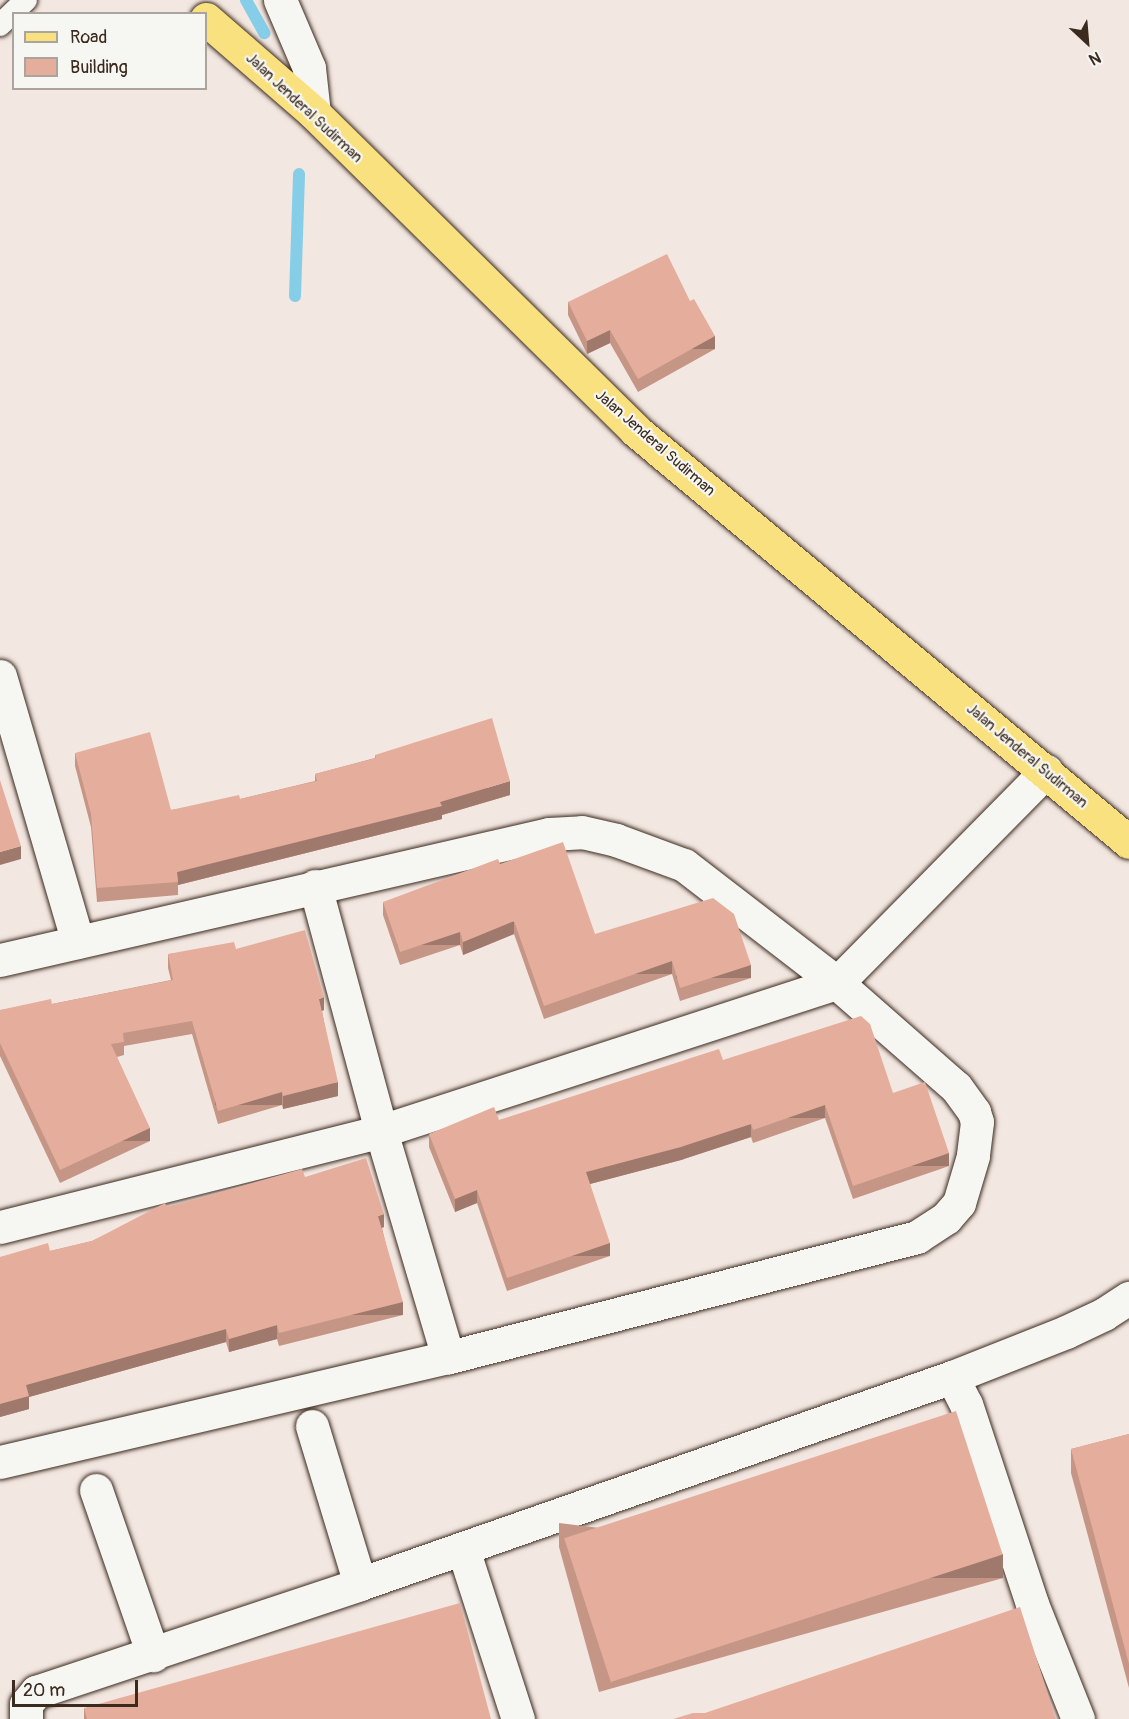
<!DOCTYPE html>
<style>
body{margin:0}
#map{position:relative;width:1129px;height:1719px;overflow:hidden;background:#f3e7e1;font-family:Pangolin,sans-serif}
div>[style]{position:absolute}
.stream>*{height:12px;margin:-6px;padding:0 6px;transform-origin:6px;border-radius:6px;background:#86cee7}
.roads{filter:drop-shadow(0 0 2px #3b2a1e) drop-shadow(0 0 2px #3b2a1e)}
.lane>*{height:22px;margin:-11px;padding:0 11px;transform-origin:11px;border-radius:11px;background:#f6f6f2}
.street>*{height:33px;margin:-16.5px;padding:0 16.5px;transform-origin:16.5px;border-radius:16.5px;background:#f6f6f2}
.primary>*{height:33px;margin:-16.5px;padding:0 16.5px;transform-origin:16.5px;border-radius:16.5px;background:#fae180}
.wall>*{inset:0;background:#c59586}
.shaded-wall>*{inset:0;background:#a0796d;transform-origin:0 0}
.building>*{inset:0;background:#e5ad9c;transform-origin:0 0}
span{translate:-50% -50%;white-space:nowrap;text-align:center;line-height:1.15;-webkit-text-stroke:4.5px #f6f6f2;paint-order:stroke}
.street-label{font-size:15px;color:#3b2a1e}
.legend{position:absolute;left:12px;top:12px;width:195px;height:78px;box-sizing:border-box;background:#f6f6f2;border:2px solid #aba49d;margin:0;padding:8px 10px;list-style:none;font-size:18px;color:#3b2a1e}
.legend li{display:flex;align-items:center;gap:12px;height:30px}
.legend b{width:30px;border:2px solid #aba49d}
.north{position:absolute;left:1057px;top:12px;width:60px;height:60px;-webkit-text-stroke:4px #f6f6f2;paint-order:stroke;rotate:154deg;font-size:16px;font-weight:700;line-height:24px;text-align:center;color:#3b2a1e}
.north::after{content:'';display:block;margin:auto;width:21px;height:27px;background:#3b2a1e;clip-path:polygon(50% 0,100% 100%,50% 72%,0 100%)}
.scale{position:absolute;left:12px;top:1680px;width:126px;height:27px;box-sizing:border-box;border:3px solid #3b2a1e;border-top:0;padding-left:8px;font-size:18px;line-height:21px;white-space:nowrap;color:#3b2a1e;-webkit-text-stroke:4px #f6f6f2;paint-order:stroke}
</style>
<div id="map">
<div class="stream">
<i style="left:246px;top:0;width:38px;rotate:61deg"></i>
<i style="left:295px;top:296px;width:122px;rotate:-88.1deg"></i>
</div>
<div class="roads">
<div class="lane">
<i style="left:0;top:25px;width:36px;rotate:-44deg"></i>
</div>
<div class="street">
<i style="left:280px;top:0;width:74px;rotate:66.9deg"></i>
<i style="left:309px;top:68px;width:45px;rotate:83.7deg"></i>
<i style="left:0;top:676px;width:277px;rotate:73.7deg"></i>
<i style="left:315px;top:886px;width:254px;rotate:74.9deg"></i>
<i style="left:381px;top:1131px;width:236px;rotate:73.5deg"></i>
<i style="left:0;top:960px;width:563px;rotate:-12.93deg"></i>
<i style="left:549px;top:834px;width:33px;rotate:-3deg"></i>
<i style="left:582px;top:832px;width:35px;rotate:13deg"></i>
<i style="left:616px;top:840px;width:72px;rotate:20.2deg"></i>
<i style="left:684px;top:865px;width:193px;rotate:37.6deg"></i>
<i style="left:837px;top:983px;width:158px;rotate:41.2deg"></i>
<i style="left:956px;top:1087px;width:31px;rotate:54deg"></i>
<i style="left:974px;top:1112px;width:10px;rotate:73deg"></i>
<i style="left:977px;top:1122px;width:34px;rotate:97deg"></i>
<i style="left:973px;top:1156px;width:49px;rotate:106.6deg"></i>
<i style="left:959px;top:1203px;width:20px;rotate:131deg"></i>
<i style="left:946px;top:1218px;width:35px;rotate:147deg"></i>
<i style="left:917px;top:1237px;width:484px;rotate:165.6deg"></i>
<i style="left:448px;top:1357px;width:460px;rotate:166.8deg"></i>
<i style="left:0;top:1227px;width:393px;rotate:-14.1deg"></i>
<i style="left:381px;top:1131px;width:479px;rotate:-18deg"></i>
<i style="left:837px;top:983px;width:298px;rotate:-45.4deg"></i>
<i style="left:952px;top:1377px;width:30px;rotate:63deg"></i>
<i style="left:966px;top:1404px;width:211px;rotate:71.7deg"></i>
<i style="left:1032px;top:1604px;width:124px;rotate:68.2deg"></i>
<i style="left:312px;top:1426px;width:165px;rotate:73.1deg"></i>
<i style="left:96px;top:1490px;width:175px;rotate:70.9deg"></i>
<i style="left:463px;top:1549px;width:179px;rotate:72.1deg"></i>
<i style="left:26px;top:1719px;width:15px;rotate:-90deg"></i>
<i style="left:26px;top:1704px;width:16px;rotate:-50deg"></i>
<i style="left:36px;top:1692px;width:342px;rotate:-18.4deg"></i>
<i style="left:360px;top:1584px;width:627px;rotate:-19.27deg"></i>
<i style="left:952px;top:1377px;width:123px;rotate:-21.5deg"></i>
<i style="left:1066px;top:1332px;width:42px;rotate:-25.3deg"></i>
<i style="left:1104px;top:1314px;width:30px;rotate:-33deg"></i>
</div>
<div class="primary">
<i style="left:206px;top:19px;width:143px;rotate:41deg"></i>
<i style="left:314px;top:113px;width:451px;rotate:44.6deg"></i>
<i style="left:635px;top:430px;width:643px;rotate:39.83deg"></i>
</div>
</div>
<div class="wall">
<i style="clip-path:polygon(690px 301px,715px 349px,638px 392px,610px 343px,587px 354px,568px 315px,568px 302px)"></i>
<i style="clip-path:polygon(75px 753px,171px 810px,240px 799px,315px 781px,315px 774px,375px 758px,375px 755px,510px 795px,442px 815px,442px 819px,178px 885px,178px 895px,97px 902px,91px 827px,75px 766px)"></i>
<i style="clip-path:polygon(383px 902px,595px 934px,751px 978px,680px 1001px,672px 974px,544px 1019px,514px 934px,463px 955px,460px 945px,400px 965px,383px 915px)"></i>
<i style="clip-path:polygon(236px 949px,324px 1010px,322px 1011px,338px 1096px,283px 1109px,282px 1105px,218px 1124px,192px 1034px,124px 1046px,124px 1055px,117px 1057px,150px 1141px,60px 1183px,0 1056px,0 1010px,52px 1004px,171px 980px,168px 968px,168px 954px)"></i>
<i style="clip-path:polygon(893px 1093px,949px 1166px,853px 1199px,825px 1118px,753px 1143px,751px 1137px,681px 1160px,590px 1184px,610px 1256px,507px 1291px,477px 1203px,455px 1212px,429px 1147px,429px 1134px,499px 1120px)"></i>
<i style="clip-path:polygon(305px 1177px,384px 1227px,382px 1228px,403px 1315px,279px 1346px,277px 1339px,229px 1352px,226px 1342px,29px 1397px,29px 1409px,0 1417px,0 1257px,50px 1251px,92px 1241px,167px 1207px)"></i>
<i style="clip-path:polygon(1129px 1434px,1129px 1688px,1071px 1473px,1071px 1449px)"></i>
<i style="clip-path:polygon(559px 1523px,1003px 1578px,599px 1692px,559px 1547px)"></i>
<i style="clip-path:polygon(84px 1708px,491px 1719px,84px 1719px)"></i>
</div>
<div class="shaded-wall">
<i style="clip-path:polygon(610px 330px,610px 343px,587px 354px,587px 341px)"></i>
<i style="left:715px;top:336px;width:13px;height:88px;rotate:90deg"></i>
<i style="clip-path:polygon(510px 781px,510px 795px,442px 815px,442px 819px,178px 885px,177px 872px,440px 802px)"></i>
<i style="clip-path:polygon(21px 846px,21px 859px,0 865px,0 852px)"></i>
<i style="clip-path:polygon(514px 921px,514px 934px,463px 955px,463px 942px)"></i>
<i style="left:460px;top:932px;width:13px;height:63px;rotate:90deg"></i>
<i style="left:672px;top:961px;width:13px;height:136px;rotate:90deg"></i>
<i style="left:751px;top:965px;width:13px;height:75px;rotate:90deg"></i>
<i style="clip-path:polygon(324px 997px,324px 1010px,319px 1012px,319px 999px)"></i>
<i style="clip-path:polygon(338px 1082px,338px 1096px,283px 1109px,283px 1096px)"></i>
<i style="left:282px;top:1092px;width:13px;height:67px;rotate:90deg"></i>
<i style="left:825px;top:1105px;width:13px;height:76px;rotate:90deg"></i>
<i style="clip-path:polygon(751px 1124px,751px 1137px,681px 1160px,586px 1185px,586px 1172px)"></i>
<i style="left:150px;top:1128px;width:13px;height:99px;rotate:90deg"></i>
<i style="left:949px;top:1153px;width:13px;height:102px;rotate:90deg"></i>
<i style="clip-path:polygon(477px 1190px,477px 1203px,455px 1212px,455px 1199px)"></i>
<i style="clip-path:polygon(384px 1214px,384px 1227px,378px 1229px,378px 1216px)"></i>
<i style="left:610px;top:1243px;width:13px;height:109px;rotate:90deg"></i>
<i style="left:403px;top:1302px;width:13px;height:128px;rotate:90deg"></i>
<i style="clip-path:polygon(277px 1325px,277px 1339px,229px 1352px,229px 1339px)"></i>
<i style="clip-path:polygon(226px 1329px,226px 1342px,29px 1397px,29px 1409px,0 1417px,0 1404px,26px 1385px)"></i>
<i style="left:1003px;top:1554px;width:24px;height:420px;rotate:90deg"></i>
</div>
<div class="building">
<i style="clip-path:polygon(667px 254px,690px 301px,694px 299px,715px 336px,638px 379px,610px 330px,587px 341px,568px 302px)"></i>
<i style="clip-path:polygon(492px 718px,510px 781px,440px 802px,442px 806px,177px 872px,178px 882px,97px 888px,91px 814px,75px 753px,150px 732px,171px 810px,239px 795px,240px 799px,317px 781px,315px 774px,376px 758px,375px 755px)"></i>
<i style="clip-path:polygon(0 780px,21px 846px,0 852px)"></i>
<i style="clip-path:polygon(563px 842px,595px 934px,713px 898px,734px 914px,751px 965px,680px 988px,672px 961px,544px 1006px,514px 921px,463px 942px,460px 932px,400px 952px,383px 902px,498px 859px,500px 864px)"></i>
<i style="clip-path:polygon(305px 930px,324px 997px,319px 999px,338px 1082px,283px 1096px,282px 1092px,218px 1111px,192px 1021px,123px 1033px,124px 1042px,111px 1044px,150px 1128px,60px 1170px,0 1043px,0 1010px,51px 999px,52px 1004px,173px 980px,168px 954px,234px 942px,236px 949px)"></i>
<i style="clip-path:polygon(861px 1016px,870px 1024px,893px 1093px,925px 1082px,949px 1153px,853px 1186px,825px 1105px,753px 1130px,751px 1124px,681px 1147px,586px 1172px,610px 1243px,507px 1278px,477px 1190px,455px 1199px,429px 1134px,494px 1107px,499px 1120px,719px 1049px,723px 1060px)"></i>
<i style="clip-path:polygon(366px 1158px,384px 1214px,378px 1216px,403px 1302px,279px 1333px,277px 1325px,229px 1339px,226px 1329px,26px 1385px,29px 1396px,0 1404px,0 1257px,48px 1243px,50px 1251px,92px 1241px,165px 1203px,167px 1207px,302px 1169px,305px 1177px)"></i>
<i style="left:956px;top:1411px;width:151px;height:412px;rotate:72deg"></i>
<i style="clip-path:polygon(1129px 1434px,1129px 1664px,1071px 1449px)"></i>
<i style="clip-path:polygon(460px 1603px,491px 1719px,87px 1719px,84px 1708px)"></i>
<i style="clip-path:polygon(1020px 1607px,1056px 1719px,673px 1719px,693px 1713px,705px 1713px)"></i>
</div>
<div class="street-label">
<span style="left:304px;top:108px;rotate:43deg">Jalan Jenderal Sudirman</span>
<span style="left:655px;top:443px;rotate:41deg">Jalan Jenderal Sudirman</span>
<span style="left:1027px;top:756px;rotate:40deg">Jalan Jenderal Sudirman</span>
</div>
<ul class="legend">
<li><b style="height:8px;background:#fae180"></b>Road</li>
<li><b style="height:16px;background:#e5ad9c"></b>Building</li>
</ul>
<div class="north">N</div>
<div class="scale">20 m</div>
</div>
